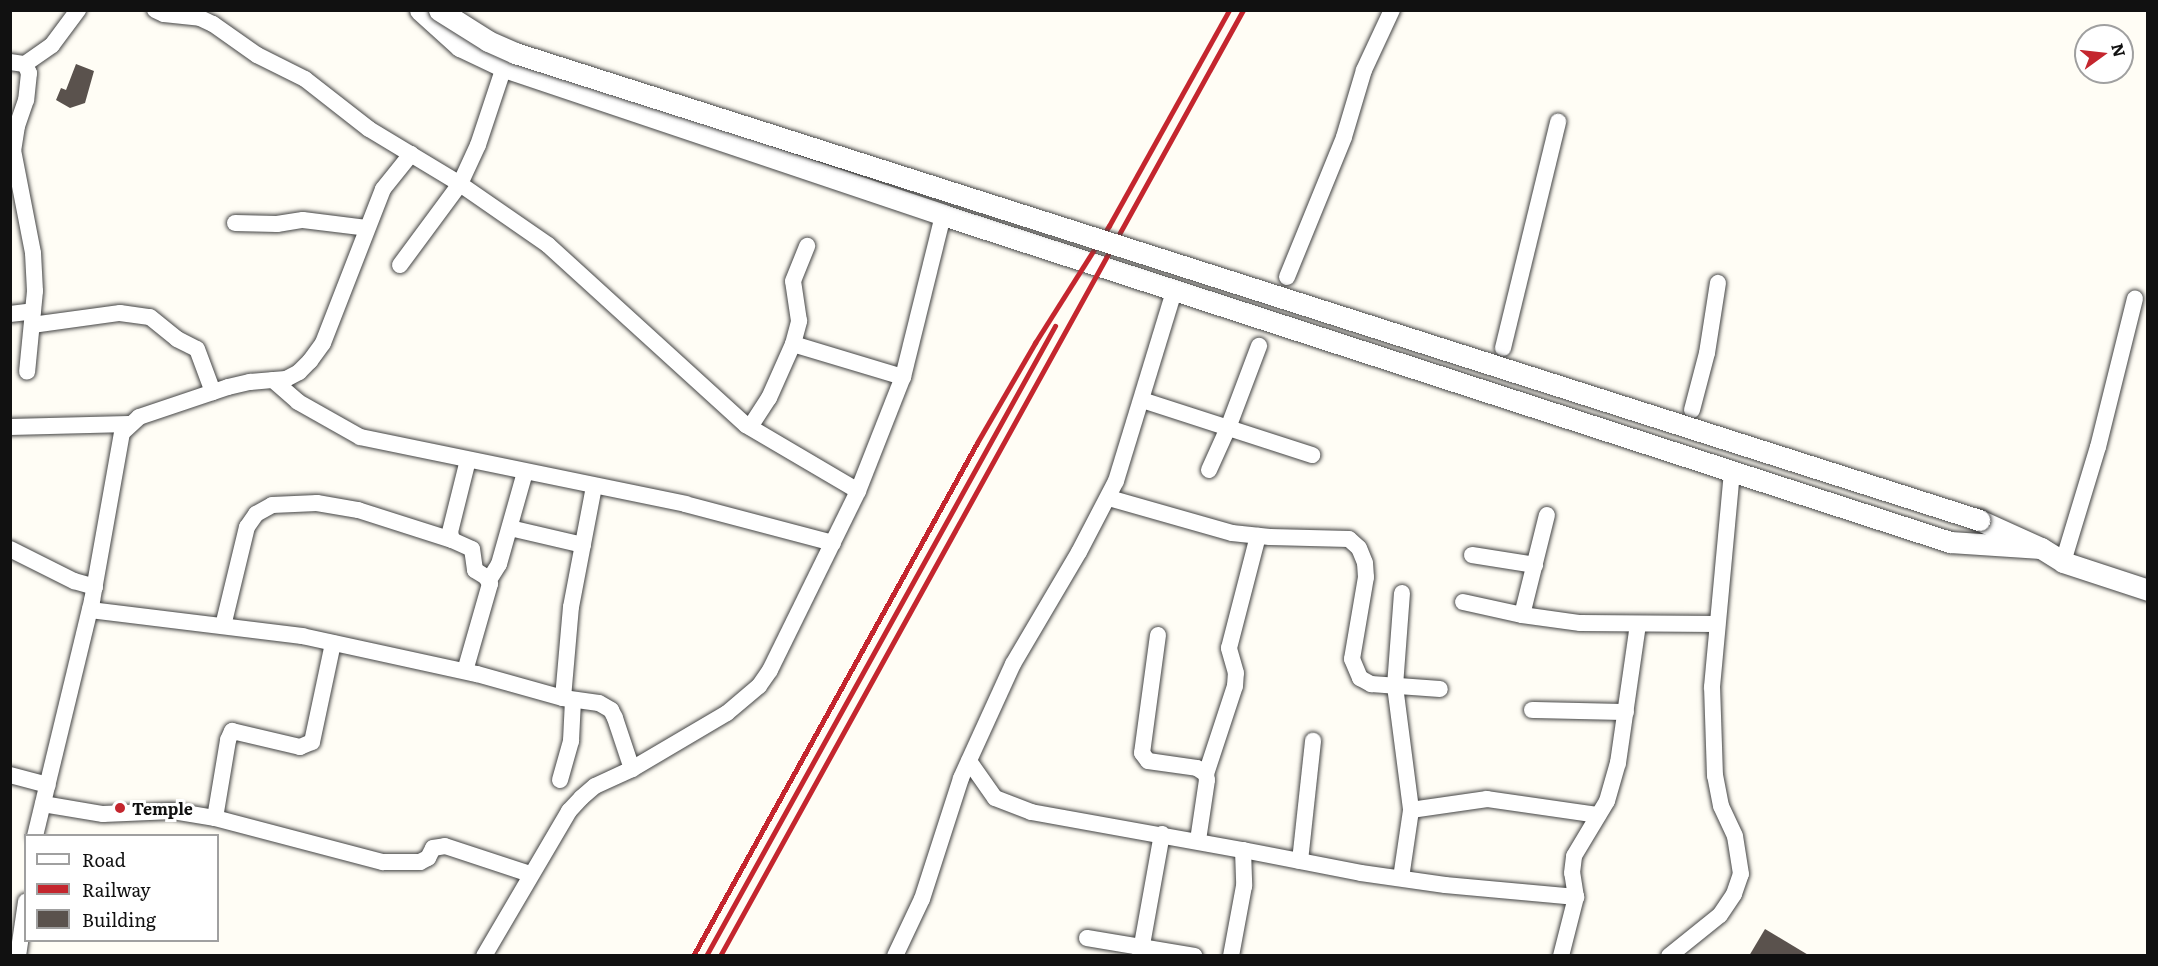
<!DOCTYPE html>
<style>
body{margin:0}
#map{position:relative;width:2158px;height:966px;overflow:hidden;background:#fffdf5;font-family:Literata,serif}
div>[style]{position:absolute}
.building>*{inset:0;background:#5a524d}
.roads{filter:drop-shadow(0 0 2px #444) drop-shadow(0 0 2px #444)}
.minor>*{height:16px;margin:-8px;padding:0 8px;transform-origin:8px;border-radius:8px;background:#fff}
.tertiary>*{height:21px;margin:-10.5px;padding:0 10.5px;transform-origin:10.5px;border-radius:10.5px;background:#fff}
.rail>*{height:4.5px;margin:-2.25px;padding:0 2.25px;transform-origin:2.25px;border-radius:2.25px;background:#c4262e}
.bridges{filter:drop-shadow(0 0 2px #444) drop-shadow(0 0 2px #444)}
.tertiary-bridge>*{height:21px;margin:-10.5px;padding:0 10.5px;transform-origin:10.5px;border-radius:10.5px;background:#fff}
.dots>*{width:16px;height:16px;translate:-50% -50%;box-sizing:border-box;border:3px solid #fff;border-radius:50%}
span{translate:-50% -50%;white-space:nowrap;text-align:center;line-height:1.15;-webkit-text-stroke:6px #fff;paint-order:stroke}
.poi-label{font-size:16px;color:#111;font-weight:700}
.left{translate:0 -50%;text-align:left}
.frame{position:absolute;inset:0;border:12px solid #111;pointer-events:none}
.legend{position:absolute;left:24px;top:834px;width:195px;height:108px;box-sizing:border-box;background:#fff;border:2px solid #a0a0a0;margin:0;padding:8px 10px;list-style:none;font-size:18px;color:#111}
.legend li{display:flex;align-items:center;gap:12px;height:30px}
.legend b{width:30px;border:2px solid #a0a0a0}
.north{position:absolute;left:2074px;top:24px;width:60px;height:60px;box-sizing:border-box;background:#fff;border:2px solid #a0a0a0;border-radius:50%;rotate:75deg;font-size:16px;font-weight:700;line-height:24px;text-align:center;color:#111}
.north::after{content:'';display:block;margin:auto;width:21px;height:27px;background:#c4262e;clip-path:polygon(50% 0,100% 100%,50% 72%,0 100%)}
</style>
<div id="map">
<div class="building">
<i style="clip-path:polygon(76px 64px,94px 71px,85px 103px,70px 108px,56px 100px,61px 88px,66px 90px)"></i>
<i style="clip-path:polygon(1765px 929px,1810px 956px,1749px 956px)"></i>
</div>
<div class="roads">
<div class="minor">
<i style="left:155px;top:10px;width:10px;rotate:24deg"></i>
<i style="left:164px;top:14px;width:36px;rotate:6deg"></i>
<i style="left:200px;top:18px;width:14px;rotate:25deg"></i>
<i style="left:213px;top:24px;width:54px;rotate:35.2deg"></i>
<i style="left:257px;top:55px;width:54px;rotate:26.6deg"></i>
<i style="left:305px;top:79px;width:81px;rotate:38deg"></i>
<i style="left:369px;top:129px;width:106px;rotate:31.1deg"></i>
<i style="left:460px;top:184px;width:107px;rotate:34.7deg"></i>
<i style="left:548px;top:245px;width:268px;rotate:42.3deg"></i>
<i style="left:746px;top:425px;width:130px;rotate:30.5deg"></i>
<i style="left:10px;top:62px;width:15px;rotate:8deg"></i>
<i style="left:25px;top:64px;width:10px;rotate:66deg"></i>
<i style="left:29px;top:73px;width:27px;rotate:96deg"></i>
<i style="left:26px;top:100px;width:28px;rotate:109deg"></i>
<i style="left:17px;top:126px;width:24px;rotate:99deg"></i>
<i style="left:13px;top:150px;width:105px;rotate:79deg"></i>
<i style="left:33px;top:253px;width:38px;rotate:87deg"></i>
<i style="left:35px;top:291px;width:81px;rotate:95.6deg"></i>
<i style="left:25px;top:64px;width:33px;rotate:-35deg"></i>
<i style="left:52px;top:45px;width:44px;rotate:-53.4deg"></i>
<i style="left:235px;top:223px;width:42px;rotate:1.4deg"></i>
<i style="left:277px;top:224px;width:26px;rotate:-9deg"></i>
<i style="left:303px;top:220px;width:64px;rotate:7.1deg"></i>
<i style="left:400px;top:265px;width:101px;rotate:-53.5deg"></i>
<i style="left:460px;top:184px;width:43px;rotate:-65.2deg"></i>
<i style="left:478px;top:145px;width:82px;rotate:-71.6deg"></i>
<i style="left:1287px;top:277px;width:151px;rotate:-67.8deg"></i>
<i style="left:1344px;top:137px;width:70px;rotate:-73.4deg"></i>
<i style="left:1364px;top:70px;width:66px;rotate:-65deg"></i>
<i style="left:10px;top:314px;width:23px;rotate:-7deg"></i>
<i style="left:32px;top:325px;width:89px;rotate:-7.8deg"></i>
<i style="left:120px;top:313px;width:30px;rotate:8deg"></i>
<i style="left:150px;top:317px;width:35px;rotate:39deg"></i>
<i style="left:177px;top:339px;width:22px;rotate:27deg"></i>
<i style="left:197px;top:349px;width:46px;rotate:69.6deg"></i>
<i style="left:793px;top:344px;width:24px;rotate:-75deg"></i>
<i style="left:799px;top:321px;width:40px;rotate:-98.5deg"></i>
<i style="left:793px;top:281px;width:38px;rotate:-68deg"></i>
<i style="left:1503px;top:348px;width:233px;rotate:-76.3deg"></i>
<i style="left:273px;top:380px;width:33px;rotate:41deg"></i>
<i style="left:298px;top:402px;width:71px;rotate:29.4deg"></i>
<i style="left:360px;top:437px;width:332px;rotate:11.6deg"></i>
<i style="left:685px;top:504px;width:153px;rotate:14.8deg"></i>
<i style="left:1142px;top:400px;width:179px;rotate:17.9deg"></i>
<i style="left:1692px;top:410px;width:59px;rotate:-75.3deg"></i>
<i style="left:1707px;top:353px;width:71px;rotate:-81.1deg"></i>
<i style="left:10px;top:427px;width:119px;rotate:-1.4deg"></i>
<i style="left:750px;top:427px;width:35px;rotate:-57deg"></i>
<i style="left:769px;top:398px;width:59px;rotate:-66deg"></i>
<i style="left:793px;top:344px;width:115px;rotate:16.7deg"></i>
<i style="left:1209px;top:470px;width:46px;rotate:-65.7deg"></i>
<i style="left:1228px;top:428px;width:88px;rotate:-69.3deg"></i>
<i style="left:1109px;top:498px;width:128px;rotate:15.9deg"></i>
<i style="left:1232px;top:533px;width:38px;rotate:6deg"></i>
<i style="left:1270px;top:537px;width:79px;rotate:1.5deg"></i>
<i style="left:1349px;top:539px;width:13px;rotate:42deg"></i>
<i style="left:1359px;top:548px;width:16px;rotate:68deg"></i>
<i style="left:1365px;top:563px;width:14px;rotate:86deg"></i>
<i style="left:1366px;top:577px;width:83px;rotate:99.7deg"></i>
<i style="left:1352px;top:659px;width:21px;rotate:67deg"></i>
<i style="left:1360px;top:678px;width:13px;rotate:29deg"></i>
<i style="left:1371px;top:684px;width:69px;rotate:4.1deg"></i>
<i style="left:510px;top:528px;width:75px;rotate:13.1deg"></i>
<i style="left:10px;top:549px;width:72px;rotate:26.6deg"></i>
<i style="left:74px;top:581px;width:22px;rotate:16deg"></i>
<i style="left:1472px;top:555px;width:64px;rotate:9deg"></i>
<i style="left:2063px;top:562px;width:120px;rotate:-73.1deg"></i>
<i style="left:2098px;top:447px;width:153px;rotate:-76deg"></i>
<i style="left:489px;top:580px;width:19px;rotate:-58deg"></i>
<i style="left:499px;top:564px;width:96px;rotate:-74.2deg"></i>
<i style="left:1402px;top:593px;width:93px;rotate:94.3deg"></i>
<i style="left:1395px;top:686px;width:125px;rotate:82.6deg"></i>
<i style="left:1411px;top:810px;width:77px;rotate:-8.2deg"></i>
<i style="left:1487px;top:799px;width:112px;rotate:8.2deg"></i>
<i style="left:1463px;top:602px;width:60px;rotate:12.4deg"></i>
<i style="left:1522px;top:615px;width:59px;rotate:7.9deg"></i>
<i style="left:1580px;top:623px;width:137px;rotate:0.4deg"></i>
<i style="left:90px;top:610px;width:214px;rotate:7deg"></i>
<i style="left:302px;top:636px;width:179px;rotate:12.3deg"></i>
<i style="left:477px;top:674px;width:89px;rotate:15.6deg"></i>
<i style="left:563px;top:698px;width:36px;rotate:8deg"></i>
<i style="left:599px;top:703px;width:14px;rotate:30deg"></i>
<i style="left:611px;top:710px;width:9px;rotate:63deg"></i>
<i style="left:615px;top:718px;width:54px;rotate:71.6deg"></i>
<i style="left:1522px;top:615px;width:103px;rotate:-76deg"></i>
<i style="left:223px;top:626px;width:102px;rotate:-76.4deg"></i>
<i style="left:247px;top:527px;width:16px;rotate:-55deg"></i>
<i style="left:256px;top:514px;width:18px;rotate:-29deg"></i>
<i style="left:272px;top:505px;width:45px;rotate:-2.5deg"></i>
<i style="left:317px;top:503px;width:42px;rotate:9.7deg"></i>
<i style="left:358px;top:510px;width:99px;rotate:17.7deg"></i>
<i style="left:1158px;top:635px;width:119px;rotate:97.7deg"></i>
<i style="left:1142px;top:753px;width:10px;rotate:53deg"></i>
<i style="left:1148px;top:761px;width:49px;rotate:8.1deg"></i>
<i style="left:1197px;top:768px;width:11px;rotate:34deg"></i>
<i style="left:1206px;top:774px;width:6px;rotate:81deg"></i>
<i style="left:1207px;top:780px;width:61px;rotate:98.5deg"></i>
<i style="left:465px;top:671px;width:91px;rotate:-74deg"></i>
<i style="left:490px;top:584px;width:8px;rotate:-120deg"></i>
<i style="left:486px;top:577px;width:13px;rotate:-148deg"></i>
<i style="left:475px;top:570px;width:21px;rotate:-98deg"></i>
<i style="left:472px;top:549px;width:22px;rotate:-156deg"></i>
<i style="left:452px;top:540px;width:8px;rotate:-104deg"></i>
<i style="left:450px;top:532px;width:74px;rotate:-76deg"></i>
<i style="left:563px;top:698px;width:91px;rotate:-85deg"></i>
<i style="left:571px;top:607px;width:123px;rotate:-79.2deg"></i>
<i style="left:1532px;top:710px;width:94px;rotate:1.2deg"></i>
<i style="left:969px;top:761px;width:45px;rotate:54.9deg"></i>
<i style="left:995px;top:798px;width:39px;rotate:21deg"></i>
<i style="left:1031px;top:812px;width:215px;rotate:10.2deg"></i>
<i style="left:1243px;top:850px;width:36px;rotate:88deg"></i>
<i style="left:1244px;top:886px;width:71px;rotate:100.5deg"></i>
<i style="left:1206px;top:774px;width:93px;rotate:-71.8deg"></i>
<i style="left:1235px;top:686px;width:13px;rotate:-86deg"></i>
<i style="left:1236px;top:673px;width:26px;rotate:-106deg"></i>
<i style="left:1229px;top:648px;width:116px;rotate:-75.5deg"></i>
<i style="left:10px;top:775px;width:39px;rotate:15deg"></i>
<i style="left:560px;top:780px;width:41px;rotate:-74.2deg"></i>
<i style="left:571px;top:741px;width:41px;rotate:-87.2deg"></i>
<i style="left:43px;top:804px;width:61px;rotate:9.5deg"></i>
<i style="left:103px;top:814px;width:70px;rotate:-2.5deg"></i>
<i style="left:173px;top:811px;width:43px;rotate:9.5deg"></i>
<i style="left:215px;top:818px;width:79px;rotate:-80.5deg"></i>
<i style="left:228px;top:740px;width:10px;rotate:-66deg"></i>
<i style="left:232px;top:731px;width:70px;rotate:13.2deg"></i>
<i style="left:300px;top:747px;width:13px;rotate:-23deg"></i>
<i style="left:312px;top:742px;width:101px;rotate:-78deg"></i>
<i style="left:215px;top:818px;width:174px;rotate:14.7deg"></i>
<i style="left:383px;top:862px;width:37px"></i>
<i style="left:420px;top:862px;width:9px;rotate:-27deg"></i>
<i style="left:428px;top:858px;width:11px;rotate:-63deg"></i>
<i style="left:433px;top:848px;width:12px;rotate:-9deg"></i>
<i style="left:445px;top:846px;width:89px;rotate:18.2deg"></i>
<i style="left:35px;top:836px;width:242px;rotate:-76.4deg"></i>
<i style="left:92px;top:601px;width:171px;rotate:-79.9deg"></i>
<i style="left:122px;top:433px;width:23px;rotate:-43deg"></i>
<i style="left:139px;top:417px;width:94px;rotate:-18.6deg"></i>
<i style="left:228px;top:387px;width:23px;rotate:-13deg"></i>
<i style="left:250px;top:382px;width:36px;rotate:-5deg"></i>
<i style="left:286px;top:379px;width:15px;rotate:-28deg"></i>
<i style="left:299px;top:372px;width:16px;rotate:-45deg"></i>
<i style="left:310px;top:361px;width:22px;rotate:-54deg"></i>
<i style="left:323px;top:343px;width:165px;rotate:-68.7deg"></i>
<i style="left:383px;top:189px;width:45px;rotate:-51.3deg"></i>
<i style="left:1243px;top:850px;width:120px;rotate:11deg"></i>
<i style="left:1361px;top:873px;width:85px;rotate:8.1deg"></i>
<i style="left:1445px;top:885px;width:132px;rotate:5.2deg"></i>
<i style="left:1300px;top:861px;width:121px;rotate:-83.8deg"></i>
<i style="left:1401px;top:878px;width:69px;rotate:-81.6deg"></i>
<i style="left:1087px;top:938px;width:109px;rotate:9.5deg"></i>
<i style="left:18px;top:956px;width:55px;rotate:-81.6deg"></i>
<i style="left:484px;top:956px;width:168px;rotate:-59.6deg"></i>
<i style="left:569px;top:811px;width:18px;rotate:-47deg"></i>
<i style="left:581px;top:798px;width:18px;rotate:-41deg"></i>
<i style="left:595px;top:786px;width:41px;rotate:-24.7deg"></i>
<i style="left:632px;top:769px;width:110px;rotate:-30.5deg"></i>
<i style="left:727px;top:713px;width:42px;rotate:-40.2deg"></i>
<i style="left:759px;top:686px;width:19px;rotate:-55deg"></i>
<i style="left:770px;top:670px;width:199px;rotate:-63.8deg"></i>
<i style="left:858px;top:491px;width:123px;rotate:-68.5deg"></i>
<i style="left:903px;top:377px;width:167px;rotate:-76.1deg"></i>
<i style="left:895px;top:956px;width:63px;rotate:-64.7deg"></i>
<i style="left:922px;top:899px;width:127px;rotate:-72.1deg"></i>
<i style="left:961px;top:778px;width:125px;rotate:-65.5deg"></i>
<i style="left:1013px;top:664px;width:130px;rotate:-59.5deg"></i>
<i style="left:1079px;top:552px;width:80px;rotate:-62.5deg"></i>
<i style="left:1116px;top:481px;width:199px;rotate:-73deg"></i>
<i style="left:1140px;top:956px;width:124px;rotate:-79.8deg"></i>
<i style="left:1561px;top:956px;width:61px;rotate:-75.7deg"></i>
<i style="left:1576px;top:897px;width:24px;rotate:-99deg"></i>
<i style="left:1572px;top:873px;width:17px;rotate:-83deg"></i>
<i style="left:1574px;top:856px;width:64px;rotate:-59deg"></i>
<i style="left:1607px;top:801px;width:40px;rotate:-74deg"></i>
<i style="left:1618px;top:763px;width:139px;rotate:-81.8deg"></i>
<i style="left:1669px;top:956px;width:65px;rotate:-38.8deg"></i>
<i style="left:1720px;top:915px;width:25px;rotate:-56deg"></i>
<i style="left:1734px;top:894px;width:21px;rotate:-71deg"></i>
<i style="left:1741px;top:874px;width:38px;rotate:-99deg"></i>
<i style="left:1735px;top:836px;width:33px;rotate:-115deg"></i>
<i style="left:1721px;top:806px;width:31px;rotate:-101deg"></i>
<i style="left:1715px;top:776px;width:89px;rotate:-91.9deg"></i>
<i style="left:1712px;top:687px;width:218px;rotate:-84.7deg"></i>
</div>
<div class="tertiary">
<i style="left:420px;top:10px;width:54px;rotate:42deg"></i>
<i style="left:460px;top:46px;width:49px;rotate:25.5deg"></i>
<i style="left:504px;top:67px;width:463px;rotate:18.6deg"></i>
<i style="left:943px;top:215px;width:1059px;rotate:17.99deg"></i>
<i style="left:1950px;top:542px;width:91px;rotate:3.8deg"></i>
<i style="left:1979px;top:520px;width:68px;rotate:24.3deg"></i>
<i style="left:2041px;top:548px;width:26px;rotate:32deg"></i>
<i style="left:2063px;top:562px;width:89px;rotate:18.2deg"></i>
</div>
</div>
<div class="rail">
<i style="left:693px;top:956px;width:586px;rotate:-61.03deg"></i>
<i style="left:977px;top:443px;width:116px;rotate:-59.9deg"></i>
<i style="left:1035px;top:343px;width:138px;rotate:-57.7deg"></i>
<i style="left:1109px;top:226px;width:247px;rotate:-60.9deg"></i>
<i style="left:706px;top:956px;width:720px;rotate:-61.01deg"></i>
<i style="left:720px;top:956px;width:1081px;rotate:-61.06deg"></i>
</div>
<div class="bridges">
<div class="tertiary-bridge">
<i style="left:439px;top:10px;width:58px;rotate:32.3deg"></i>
<i style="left:488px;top:41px;width:30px;rotate:24deg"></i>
<i style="left:515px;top:53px;width:1537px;rotate:17.69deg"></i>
</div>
</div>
<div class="dots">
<i style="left:120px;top:808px;background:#c4262e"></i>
</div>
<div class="poi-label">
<span class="left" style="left:132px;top:808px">Temple</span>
</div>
<div class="frame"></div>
<ul class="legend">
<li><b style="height:8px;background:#fff"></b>Road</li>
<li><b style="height:8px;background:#c4262e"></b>Railway</li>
<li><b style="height:16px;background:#5a524d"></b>Building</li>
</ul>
<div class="north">N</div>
</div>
